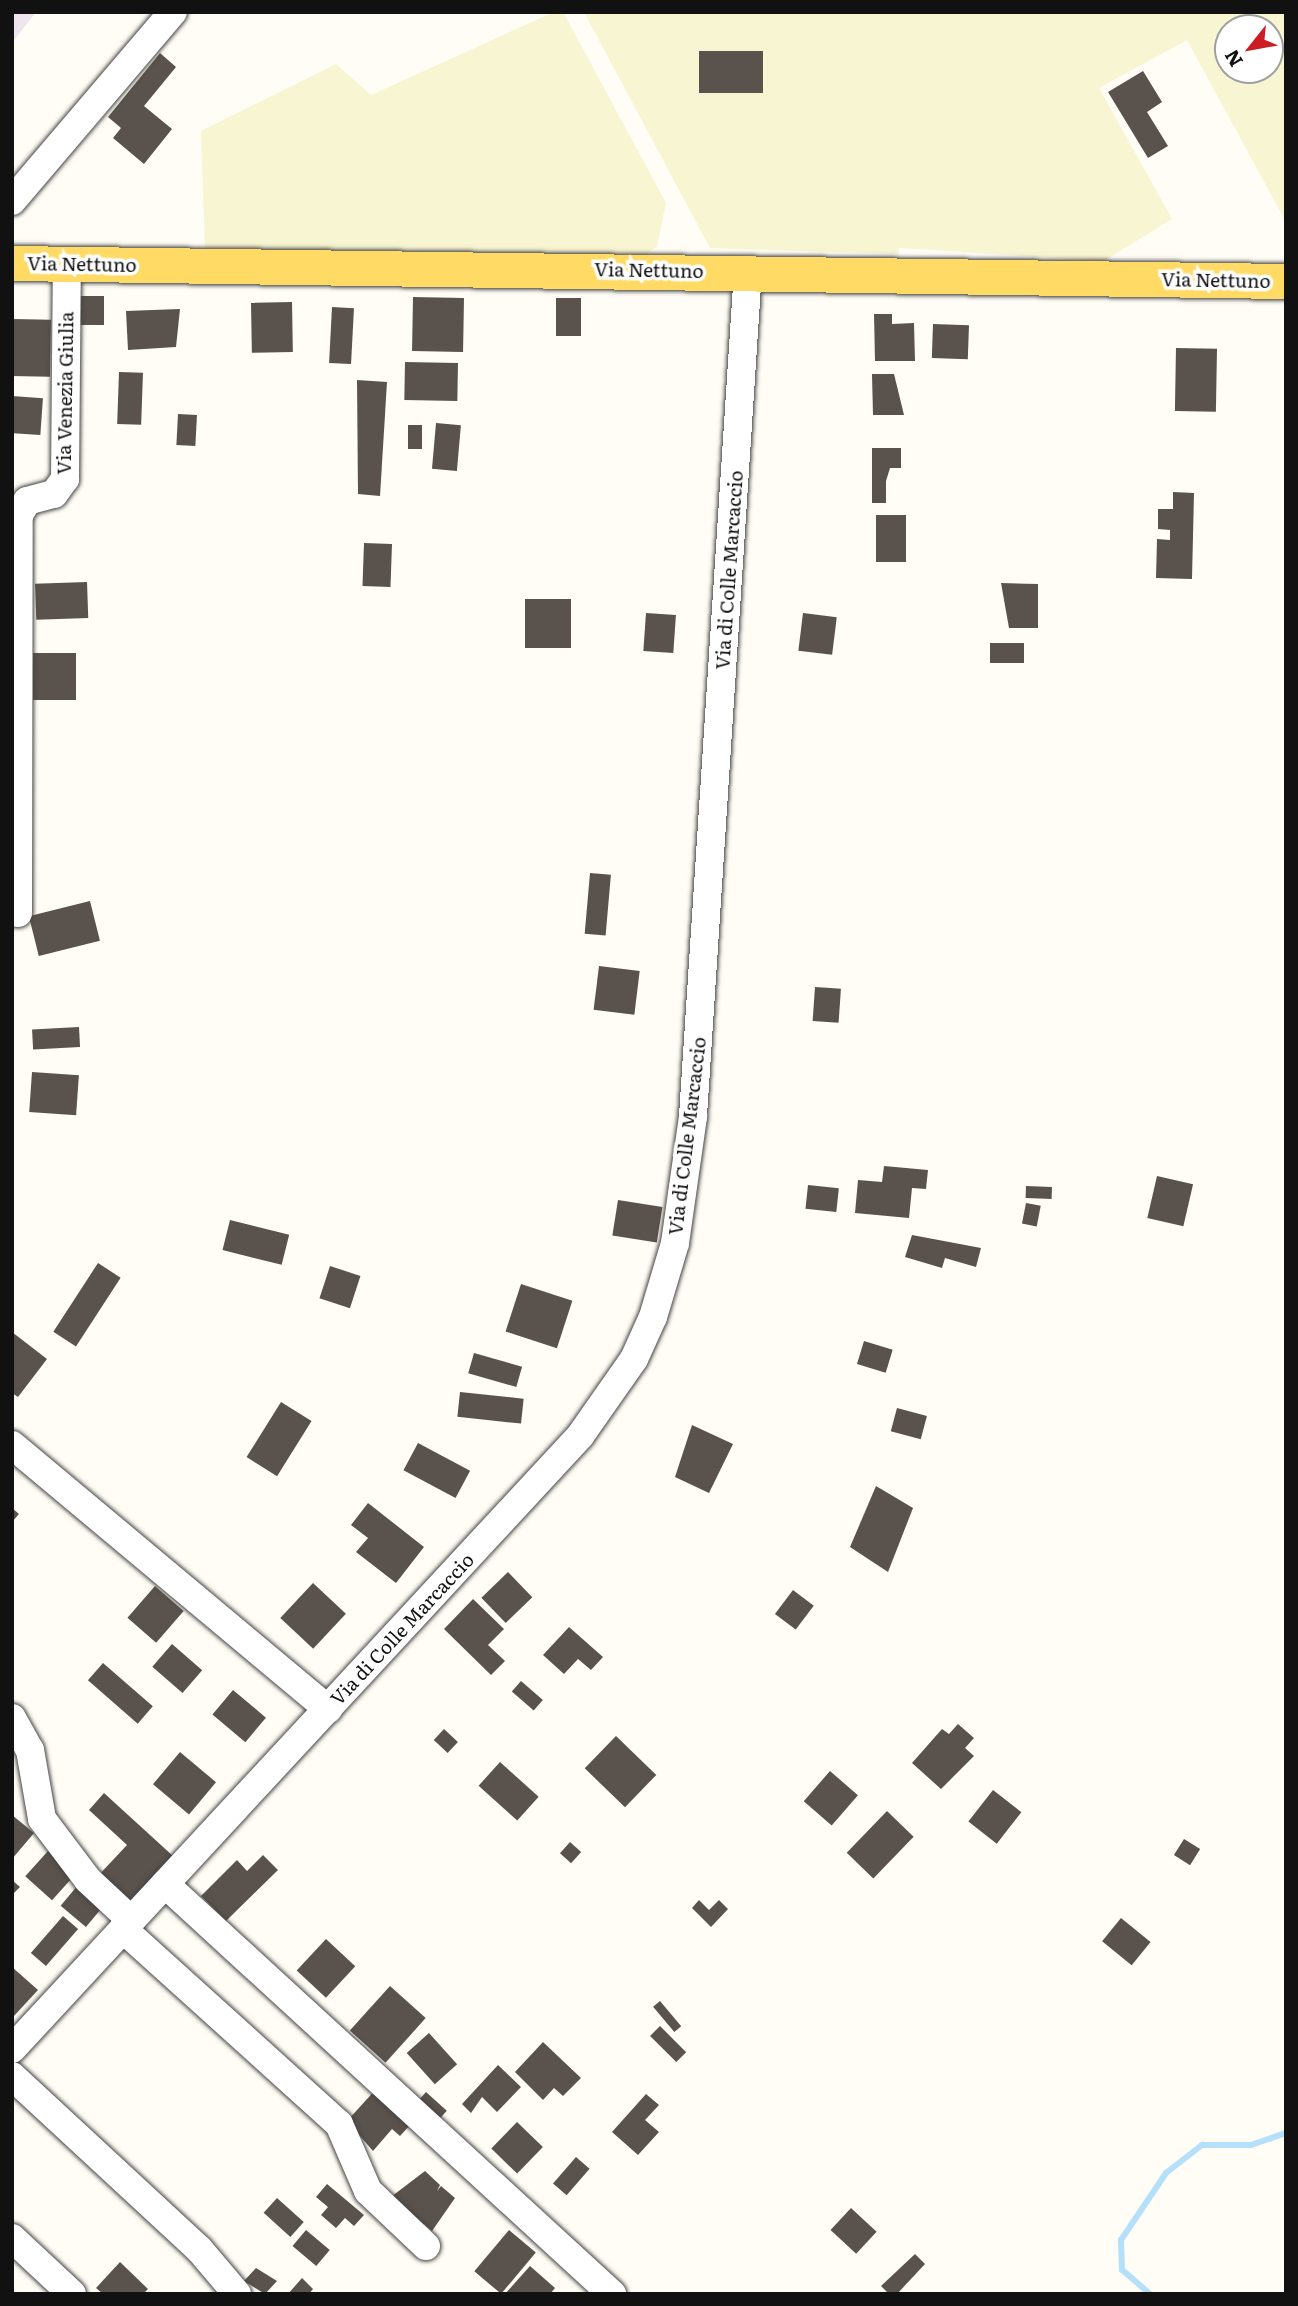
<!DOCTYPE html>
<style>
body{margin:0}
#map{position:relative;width:1298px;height:2306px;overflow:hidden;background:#fffdf5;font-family:Literata,serif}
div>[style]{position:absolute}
.industrial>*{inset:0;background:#eee5ef}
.farmland>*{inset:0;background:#f8f5d2}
.stream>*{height:6px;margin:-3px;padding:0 3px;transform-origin:3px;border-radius:3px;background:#b5e0fa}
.building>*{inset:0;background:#5a524c;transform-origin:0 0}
.roads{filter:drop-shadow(0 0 2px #444) drop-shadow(0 0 2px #444)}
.minor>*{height:28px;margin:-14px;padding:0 14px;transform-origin:14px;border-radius:14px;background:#fff}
.major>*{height:35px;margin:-17.5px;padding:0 17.5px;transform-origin:17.5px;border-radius:17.5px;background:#ffda65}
span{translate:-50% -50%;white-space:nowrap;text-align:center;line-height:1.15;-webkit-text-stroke:7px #fff;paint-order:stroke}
.street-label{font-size:19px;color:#111}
.frame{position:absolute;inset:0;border:14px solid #111;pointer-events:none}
.north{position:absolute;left:1214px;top:14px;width:70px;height:70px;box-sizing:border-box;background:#fff;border:2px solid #a0a0a0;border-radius:50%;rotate:239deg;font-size:19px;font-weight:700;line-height:28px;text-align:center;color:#111}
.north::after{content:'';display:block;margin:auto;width:24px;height:32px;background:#cc1d25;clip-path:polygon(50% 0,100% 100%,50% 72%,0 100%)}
</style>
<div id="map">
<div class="industrial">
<i style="clip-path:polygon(12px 12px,36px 12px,12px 43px)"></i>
</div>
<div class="farmland">
<i style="clip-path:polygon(554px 12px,563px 12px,666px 203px,657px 246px,646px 255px,205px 250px,201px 131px,336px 64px,371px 95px)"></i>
<i style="clip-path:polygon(evenodd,584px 12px,1286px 12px,1286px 222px,1187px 40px,1099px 88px,1172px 219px,1104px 261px,899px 248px,898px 254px,710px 248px,584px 12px,1228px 28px,1270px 28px,1270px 70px,1228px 70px,1228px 28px)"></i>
</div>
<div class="stream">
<i style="left:1150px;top:2294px;width:37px;rotate:-139deg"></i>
<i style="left:1122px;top:2270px;width:30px;rotate:-92deg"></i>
<i style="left:1121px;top:2240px;width:81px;rotate:-56.1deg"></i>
<i style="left:1166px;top:2173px;width:46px;rotate:-37.9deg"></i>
<i style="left:1202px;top:2145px;width:49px"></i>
<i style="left:1251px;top:2145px;width:37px;rotate:-19deg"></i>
</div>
<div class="building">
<i style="left:699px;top:51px;width:64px;height:42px"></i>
<i style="clip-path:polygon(160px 53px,176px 67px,144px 106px,172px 129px,144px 164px,113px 138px,121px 128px,108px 117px)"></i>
<i style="clip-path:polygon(1143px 71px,1162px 102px,1147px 112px,1168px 146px,1148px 158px,1108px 92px)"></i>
<i style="left:72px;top:296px;width:32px;height:29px"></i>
<i style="left:413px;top:297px;width:51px;height:54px;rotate:1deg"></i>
<i style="left:556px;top:298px;width:25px;height:38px"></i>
<i style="left:292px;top:302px;width:50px;height:41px;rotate:89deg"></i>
<i style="left:332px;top:307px;width:22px;height:56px;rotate:3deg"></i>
<i style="clip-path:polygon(180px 309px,176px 347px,128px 350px,126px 311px)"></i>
<i style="clip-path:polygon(874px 314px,892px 314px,892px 324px,914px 323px,915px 361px,875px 361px)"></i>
<i style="left:12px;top:319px;width:39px;height:57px;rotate:1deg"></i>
<i style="left:933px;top:324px;width:36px;height:34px;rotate:2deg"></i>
<i style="left:1176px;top:348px;width:41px;height:63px;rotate:1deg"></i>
<i style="left:405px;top:362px;width:53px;height:38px;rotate:1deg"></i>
<i style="left:119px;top:372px;width:24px;height:52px;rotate:2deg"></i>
<i style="clip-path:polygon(872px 374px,894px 374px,904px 415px,873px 415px)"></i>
<i style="clip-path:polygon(357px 380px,387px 382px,380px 496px,358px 494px)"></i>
<i style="left:12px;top:396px;width:31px;height:37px;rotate:4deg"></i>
<i style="left:178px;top:414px;width:19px;height:31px;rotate:3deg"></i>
<i style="left:436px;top:423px;width:25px;height:46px;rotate:5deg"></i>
<i style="left:408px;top:425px;width:14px;height:24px"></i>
<i style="clip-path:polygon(872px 448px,901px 448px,901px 468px,890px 468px,886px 481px,886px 503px,872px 503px)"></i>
<i style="clip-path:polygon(1173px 492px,1194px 493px,1192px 579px,1156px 578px,1157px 539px,1170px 540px,1170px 530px,1158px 529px,1158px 509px,1173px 509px)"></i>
<i style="left:876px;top:515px;width:30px;height:47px"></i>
<i style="left:364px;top:543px;width:28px;height:43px;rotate:2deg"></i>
<i style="left:87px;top:582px;width:36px;height:52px;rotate:88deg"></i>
<i style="clip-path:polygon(1001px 583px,1038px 584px,1038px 628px,1009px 628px)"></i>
<i style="left:525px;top:599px;width:46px;height:49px"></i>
<i style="left:646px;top:613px;width:30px;height:38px;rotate:4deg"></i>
<i style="left:803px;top:613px;width:34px;height:38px;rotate:7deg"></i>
<i style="left:990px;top:643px;width:34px;height:20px"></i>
<i style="left:33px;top:653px;width:43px;height:47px"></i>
<i style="left:590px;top:873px;width:21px;height:61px;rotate:5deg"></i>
<i style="left:90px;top:901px;width:41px;height:63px;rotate:76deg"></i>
<i style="left:599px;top:966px;width:41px;height:44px;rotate:7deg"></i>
<i style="left:815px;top:987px;width:26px;height:34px;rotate:4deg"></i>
<i style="left:79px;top:1027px;width:20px;height:47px;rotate:87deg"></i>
<i style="left:32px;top:1072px;width:47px;height:40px;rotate:4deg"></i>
<i style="clip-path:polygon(884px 1166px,928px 1170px,926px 1189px,912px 1188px,909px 1218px,855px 1213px,858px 1180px,882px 1182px)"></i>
<i style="left:1157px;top:1176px;width:37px;height:43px;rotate:13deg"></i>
<i style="left:808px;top:1185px;width:31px;height:24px;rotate:6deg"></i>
<i style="left:1026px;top:1186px;width:26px;height:12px;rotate:2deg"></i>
<i style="left:618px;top:1200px;width:45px;height:36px;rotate:9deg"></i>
<i style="left:1026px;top:1203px;width:15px;height:21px;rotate:11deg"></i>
<i style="left:230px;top:1220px;width:61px;height:31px;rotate:14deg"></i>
<i style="clip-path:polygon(912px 1235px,981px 1248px,976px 1267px,945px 1258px,942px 1268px,905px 1257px)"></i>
<i style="left:98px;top:1263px;width:27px;height:82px;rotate:33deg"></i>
<i style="left:330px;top:1266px;width:32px;height:34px;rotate:18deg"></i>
<i style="left:521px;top:1284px;width:54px;height:50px;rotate:18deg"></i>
<i style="clip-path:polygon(12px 1332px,47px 1359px,18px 1397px,12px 1393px)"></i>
<i style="left:864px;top:1341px;width:30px;height:24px;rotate:17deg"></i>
<i style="left:474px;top:1353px;width:50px;height:21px;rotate:16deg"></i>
<i style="left:460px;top:1392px;width:64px;height:25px;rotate:6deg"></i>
<i style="left:281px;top:1402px;width:36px;height:65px;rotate:32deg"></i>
<i style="left:897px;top:1408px;width:31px;height:24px;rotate:15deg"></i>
<i style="clip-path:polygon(692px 1425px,733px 1444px,709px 1493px,675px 1477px)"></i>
<i style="left:418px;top:1443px;width:59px;height:31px;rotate:28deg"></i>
<i style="clip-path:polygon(876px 1486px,913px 1508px,888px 1572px,850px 1547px)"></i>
<i style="clip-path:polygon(368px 1503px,424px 1547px,396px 1583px,356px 1552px,368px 1538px,351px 1525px)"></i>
<i style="clip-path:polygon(12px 1508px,19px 1514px,12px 1522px)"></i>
<i style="left:508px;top:1572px;width:35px;height:37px;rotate:46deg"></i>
<i style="left:313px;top:1583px;width:45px;height:48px;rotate:43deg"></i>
<i style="left:155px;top:1586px;width:38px;height:42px;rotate:41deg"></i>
<i style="left:793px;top:1590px;width:26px;height:30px;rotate:37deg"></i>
<i style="clip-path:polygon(473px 1599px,504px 1629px,488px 1645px,505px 1661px,491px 1675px,444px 1629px)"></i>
<i style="clip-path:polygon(569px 1627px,603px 1657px,591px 1670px,578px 1659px,564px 1674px,543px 1655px)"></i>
<i style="left:172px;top:1644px;width:40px;height:30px;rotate:41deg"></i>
<i style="left:103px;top:1663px;width:66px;height:23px;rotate:41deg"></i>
<i style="left:521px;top:1681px;width:29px;height:14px;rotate:41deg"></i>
<i style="left:233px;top:1690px;width:43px;height:32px;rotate:40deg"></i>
<i style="clip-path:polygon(958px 1724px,974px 1738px,965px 1748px,974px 1756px,941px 1789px,912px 1763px,942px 1729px,949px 1734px)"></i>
<i style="left:444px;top:1729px;width:19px;height:15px;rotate:43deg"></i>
<i style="left:616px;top:1736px;width:56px;height:45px;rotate:44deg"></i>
<i style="left:180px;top:1752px;width:47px;height:42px;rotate:40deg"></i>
<i style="left:500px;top:1762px;width:52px;height:32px;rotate:42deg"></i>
<i style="left:830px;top:1771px;width:37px;height:40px;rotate:41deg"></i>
<i style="left:993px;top:1790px;width:36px;height:40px;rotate:38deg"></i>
<i style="clip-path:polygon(104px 1793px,173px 1856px,126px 1906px,96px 1878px,127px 1845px,89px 1810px)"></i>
<i style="left:887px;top:1811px;width:37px;height:58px;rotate:44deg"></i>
<i style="clip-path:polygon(12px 1815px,34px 1833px,12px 1859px)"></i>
<i style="left:1184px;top:1839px;width:19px;height:19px;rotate:32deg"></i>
<i style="left:570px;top:1842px;width:15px;height:15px;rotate:42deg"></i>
<i style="left:48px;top:1851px;width:36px;height:34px;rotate:42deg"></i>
<i style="clip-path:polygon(263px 1855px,278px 1870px,226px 1921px,201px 1896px,237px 1860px,247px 1871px)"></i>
<i style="clip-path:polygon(12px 1880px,20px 1887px,12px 1895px)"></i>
<i style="left:78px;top:1885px;width:33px;height:27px;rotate:40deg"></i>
<i style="clip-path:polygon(699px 1900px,709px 1910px,719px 1900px,728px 1909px,711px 1927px,692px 1908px)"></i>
<i style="left:63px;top:1916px;width:20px;height:49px;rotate:41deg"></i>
<i style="left:1121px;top:1918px;width:38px;height:30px;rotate:39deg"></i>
<i style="left:326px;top:1939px;width:40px;height:43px;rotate:43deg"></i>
<i style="clip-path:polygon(12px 1967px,38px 1990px,14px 2016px,12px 2014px)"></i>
<i style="left:390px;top:1986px;width:48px;height:60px;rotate:42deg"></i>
<i style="left:660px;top:2001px;width:33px;height:9px;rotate:50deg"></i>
<i style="left:660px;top:2026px;width:37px;height:14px;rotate:45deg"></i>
<i style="left:429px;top:2033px;width:42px;height:30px;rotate:48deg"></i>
<i style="clip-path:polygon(543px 2042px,581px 2078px,563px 2096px,554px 2088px,543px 2100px,515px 2072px)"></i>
<i style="clip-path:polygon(498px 2065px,521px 2087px,497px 2112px,482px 2097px,471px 2113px,462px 2104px)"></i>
<i style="clip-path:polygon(378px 2087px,412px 2123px,400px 2136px,392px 2129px,373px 2151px,347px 2121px)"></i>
<i style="left:426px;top:2092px;width:28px;height:15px;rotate:42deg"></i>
<i style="clip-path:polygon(646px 2094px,659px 2105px,645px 2120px,659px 2132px,638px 2155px,612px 2132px)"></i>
<i style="left:517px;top:2122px;width:36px;height:37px;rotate:44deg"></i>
<i style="left:576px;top:2157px;width:18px;height:35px;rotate:41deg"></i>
<i style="clip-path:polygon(425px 2171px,440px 2185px,437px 2191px,441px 2186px,455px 2198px,432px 2231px,424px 2224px,417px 2233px,383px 2203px)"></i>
<i style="clip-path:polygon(327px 2184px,364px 2215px,354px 2226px,345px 2218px,336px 2228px,321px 2215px,328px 2207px,316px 2197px)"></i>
<i style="left:277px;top:2198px;width:36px;height:20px;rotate:42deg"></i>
<i style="left:851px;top:2208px;width:35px;height:30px;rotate:43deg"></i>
<i style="left:306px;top:2230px;width:31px;height:21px;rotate:40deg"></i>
<i style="left:509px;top:2230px;width:35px;height:54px;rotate:40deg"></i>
<i style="clip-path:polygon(915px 2254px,925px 2264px,897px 2294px,889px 2294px,881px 2286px)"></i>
<i style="clip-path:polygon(120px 2262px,148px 2289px,143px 2294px,103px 2294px,96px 2288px)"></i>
<i style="clip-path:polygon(530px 2266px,555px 2288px,550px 2294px,505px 2294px)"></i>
<i style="clip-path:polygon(256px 2268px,277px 2281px,265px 2294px,244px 2281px)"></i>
<i style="clip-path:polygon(302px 2278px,313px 2289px,309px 2294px,288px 2294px)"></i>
</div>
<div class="roads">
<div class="minor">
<i style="left:12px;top:201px;width:248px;rotate:-49.6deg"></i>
<i style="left:18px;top:913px;width:398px;rotate:-89.9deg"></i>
<i style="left:19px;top:515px;width:16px;rotate:-60deg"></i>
<i style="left:27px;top:501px;width:28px;rotate:-15deg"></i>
<i style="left:54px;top:494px;width:19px;rotate:-54deg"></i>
<i style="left:65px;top:479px;width:215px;rotate:-89.5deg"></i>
<i style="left:12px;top:1445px;width:412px;rotate:39.9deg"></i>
<i style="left:12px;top:1718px;width:37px;rotate:61deg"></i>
<i style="left:30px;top:1750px;width:70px;rotate:80.1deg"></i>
<i style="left:42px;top:1819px;width:76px;rotate:53deg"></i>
<i style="left:88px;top:1880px;width:59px;rotate:42.9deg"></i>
<i style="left:165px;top:1884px;width:607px;rotate:42.53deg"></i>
<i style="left:123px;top:1929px;width:291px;rotate:42.1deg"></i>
<i style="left:339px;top:2124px;width:73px;rotate:66.6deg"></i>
<i style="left:368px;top:2191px;width:80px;rotate:43.5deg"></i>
<i style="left:12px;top:2049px;width:836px;rotate:-47.18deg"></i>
<i style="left:580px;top:1436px;width:94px;rotate:-55deg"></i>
<i style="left:634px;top:1359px;width:46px;rotate:-65.7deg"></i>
<i style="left:653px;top:1317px;width:77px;rotate:-73.4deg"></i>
<i style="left:675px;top:1243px;width:128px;rotate:-81.9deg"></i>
<i style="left:693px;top:1116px;width:847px;rotate:-86.28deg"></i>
<i style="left:12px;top:2076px;width:255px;rotate:42.8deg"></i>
<i style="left:199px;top:2249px;width:59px;rotate:49.8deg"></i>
<i style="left:12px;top:2238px;width:82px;rotate:43deg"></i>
</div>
<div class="major">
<i style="left:12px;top:263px;width:1274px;rotate:0.81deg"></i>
</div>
</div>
<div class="street-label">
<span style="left:82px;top:264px;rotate:1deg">Via Nettuno</span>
<span style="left:649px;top:270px;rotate:1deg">Via Nettuno</span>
<span style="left:1216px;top:280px;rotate:1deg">Via Nettuno</span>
<span style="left:65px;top:393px;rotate:-89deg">Via Venezia Giulia</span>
<span style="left:729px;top:570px;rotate:-86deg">Via di Colle Marcaccio</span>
<span style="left:687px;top:1136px;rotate:-83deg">Via di Colle Marcaccio</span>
<span style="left:402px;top:1629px;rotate:-47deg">Via di Colle Marcaccio</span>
</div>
<div class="frame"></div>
<div class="north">N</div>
</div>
